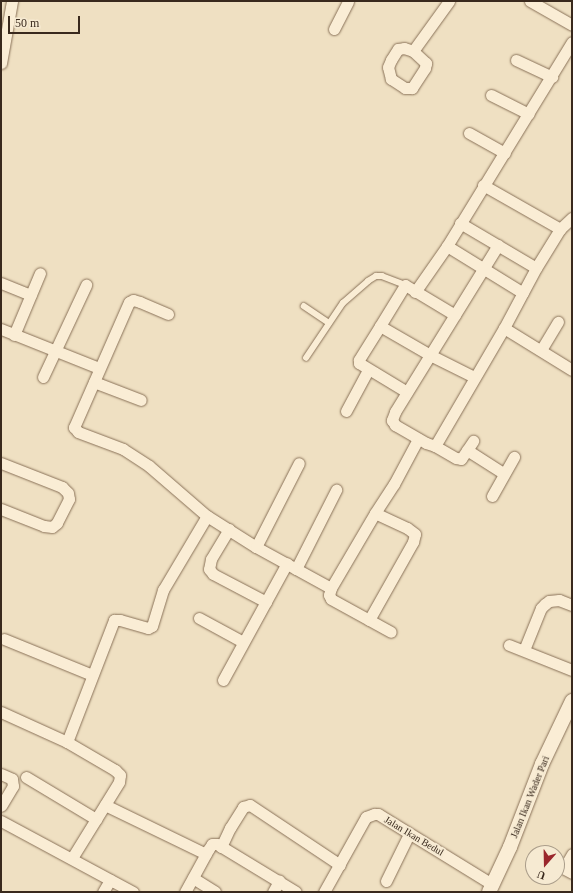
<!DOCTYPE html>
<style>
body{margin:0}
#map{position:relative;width:573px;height:893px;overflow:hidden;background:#efe0c2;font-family:Georgia,serif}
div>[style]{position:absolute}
.roads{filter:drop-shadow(0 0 1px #897158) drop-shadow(0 0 1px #897158)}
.service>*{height:5.5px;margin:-2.75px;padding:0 2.75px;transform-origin:2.75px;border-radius:2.75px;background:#faedd5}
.minor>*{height:11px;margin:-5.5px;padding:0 5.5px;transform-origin:5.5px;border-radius:5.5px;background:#faedd5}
.tertiary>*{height:14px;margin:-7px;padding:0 7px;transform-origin:7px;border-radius:7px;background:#faedd5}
span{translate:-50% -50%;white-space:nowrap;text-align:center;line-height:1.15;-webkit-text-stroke:3.5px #f6ead2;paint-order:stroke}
.street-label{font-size:10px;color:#39291d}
.frame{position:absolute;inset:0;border:2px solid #39291d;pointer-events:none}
.north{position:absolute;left:525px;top:845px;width:40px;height:40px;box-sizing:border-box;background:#f6ead2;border:1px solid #aa9d8a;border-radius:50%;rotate:200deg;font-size:11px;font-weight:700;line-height:16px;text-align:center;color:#39291d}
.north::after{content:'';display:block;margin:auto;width:14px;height:18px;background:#9a272c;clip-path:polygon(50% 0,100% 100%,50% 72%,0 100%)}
.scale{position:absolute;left:8px;top:16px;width:72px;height:18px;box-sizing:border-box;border:2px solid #39291d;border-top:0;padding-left:5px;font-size:12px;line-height:14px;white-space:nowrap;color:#39291d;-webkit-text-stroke:3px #f6ead2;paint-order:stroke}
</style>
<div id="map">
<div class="roads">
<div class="service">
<i style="left:304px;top:306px;width:30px;rotate:34deg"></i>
<i style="left:306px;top:358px;width:66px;rotate:-56.1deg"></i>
<i style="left:343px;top:303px;width:33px;rotate:-41deg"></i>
<i style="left:368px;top:281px;width:9px;rotate:-32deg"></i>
<i style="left:376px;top:276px;width:6px"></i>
<i style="left:382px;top:276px;width:25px;rotate:21deg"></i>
</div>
<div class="minor">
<i style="left:530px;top:1px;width:48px;rotate:29.7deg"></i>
<i style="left:334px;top:29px;width:31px;rotate:-63deg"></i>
<i style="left:413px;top:51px;width:18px;rotate:43deg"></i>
<i style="left:426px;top:63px;width:5px;rotate:101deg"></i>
<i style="left:425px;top:68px;width:24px;rotate:123deg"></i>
<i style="left:412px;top:88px;width:7px;rotate:180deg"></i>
<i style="left:405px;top:88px;width:17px;rotate:-147deg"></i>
<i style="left:391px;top:79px;width:12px;rotate:-104deg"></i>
<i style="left:388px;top:67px;width:8px;rotate:-67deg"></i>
<i style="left:391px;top:60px;width:13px;rotate:-58deg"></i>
<i style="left:398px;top:49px;width:6px;rotate:-9deg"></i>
<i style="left:404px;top:48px;width:9px;rotate:18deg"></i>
<i style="left:413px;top:51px;width:62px;rotate:-54.2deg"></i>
<i style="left:516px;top:60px;width:40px;rotate:25deg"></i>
<i style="left:1px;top:63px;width:63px;rotate:-79.9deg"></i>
<i style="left:491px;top:95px;width:42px;rotate:26.6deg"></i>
<i style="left:469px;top:133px;width:41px;rotate:29.1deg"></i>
<i style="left:483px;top:185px;width:89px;rotate:29.7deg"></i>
<i style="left:460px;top:223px;width:88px;rotate:30.6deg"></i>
<i style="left:498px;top:245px;width:196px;rotate:121.7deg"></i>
<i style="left:395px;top:412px;width:9px;rotate:111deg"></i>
<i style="left:392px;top:420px;width:6px;rotate:59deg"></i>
<i style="left:395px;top:425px;width:36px;rotate:30deg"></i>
<i style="left:426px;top:443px;width:9px;rotate:18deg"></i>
<i style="left:435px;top:446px;width:137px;rotate:-59.7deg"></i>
<i style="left:504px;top:328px;width:68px;rotate:-61.9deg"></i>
<i style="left:536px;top:268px;width:46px;rotate:-58.4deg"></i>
<i style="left:560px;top:229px;width:16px;rotate:-43deg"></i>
<i style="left:447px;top:246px;width:89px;rotate:31.7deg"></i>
<i style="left:1px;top:283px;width:32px;rotate:22deg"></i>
<i style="left:415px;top:292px;width:56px;rotate:-55.2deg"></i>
<i style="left:447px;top:246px;width:239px;rotate:-58.5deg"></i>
<i style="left:168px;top:314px;width:30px;rotate:-157deg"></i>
<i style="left:140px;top:302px;width:7px;rotate:-164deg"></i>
<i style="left:133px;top:300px;width:4px;rotate:153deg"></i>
<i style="left:129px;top:302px;width:137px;rotate:113.7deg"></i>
<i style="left:74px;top:427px;width:6px;rotate:51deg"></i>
<i style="left:78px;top:432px;width:48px;rotate:20.7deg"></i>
<i style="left:123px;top:449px;width:31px;rotate:33deg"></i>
<i style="left:149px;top:466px;width:77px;rotate:40.8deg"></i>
<i style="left:207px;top:516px;width:58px;rotate:32.3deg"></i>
<i style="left:256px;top:547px;width:85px;rotate:28.7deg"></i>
<i style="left:331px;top:588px;width:87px;rotate:-59.6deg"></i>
<i style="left:375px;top:513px;width:35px;rotate:-57deg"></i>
<i style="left:394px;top:484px;width:51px;rotate:-61.9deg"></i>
<i style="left:455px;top:315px;width:58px;rotate:-149deg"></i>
<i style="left:405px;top:285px;width:48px;rotate:121.4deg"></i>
<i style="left:380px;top:326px;width:58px;rotate:30.1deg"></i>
<i style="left:430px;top:355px;width:49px;rotate:26.6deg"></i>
<i style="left:380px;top:326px;width:40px;rotate:122deg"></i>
<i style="left:359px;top:360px;width:3px;rotate:90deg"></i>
<i style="left:359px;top:363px;width:56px;rotate:31.1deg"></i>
<i style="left:504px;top:328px;width:80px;rotate:31.7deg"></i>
<i style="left:1px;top:329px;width:105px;rotate:21.7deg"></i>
<i style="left:14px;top:335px;width:67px;rotate:-67.2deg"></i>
<i style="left:541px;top:350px;width:33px;rotate:-59deg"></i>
<i style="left:43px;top:377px;width:102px;rotate:-64.9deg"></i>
<i style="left:94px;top:382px;width:50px;rotate:21deg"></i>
<i style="left:346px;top:411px;width:47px;rotate:-61.8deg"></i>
<i style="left:435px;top:446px;width:24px;rotate:30deg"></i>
<i style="left:456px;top:458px;width:5px;rotate:11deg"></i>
<i style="left:461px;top:459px;width:22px;rotate:-56deg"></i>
<i style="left:467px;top:450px;width:43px;rotate:32.6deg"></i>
<i style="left:1px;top:463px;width:66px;rotate:21.5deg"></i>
<i style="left:62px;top:487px;width:8px;rotate:45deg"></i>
<i style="left:68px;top:493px;width:6px;rotate:81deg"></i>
<i style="left:69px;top:499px;width:27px;rotate:117deg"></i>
<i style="left:57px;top:523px;width:6px;rotate:141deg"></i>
<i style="left:52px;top:527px;width:8px;rotate:-173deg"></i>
<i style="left:44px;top:526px;width:46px;rotate:-158.4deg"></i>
<i style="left:492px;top:496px;width:45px;rotate:-60.6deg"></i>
<i style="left:229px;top:529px;width:35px;rotate:121deg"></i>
<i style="left:211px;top:559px;width:10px;rotate:101deg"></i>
<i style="left:209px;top:569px;width:6px;rotate:51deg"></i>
<i style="left:213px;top:574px;width:60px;rotate:27.8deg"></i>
<i style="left:256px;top:547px;width:94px;rotate:-62.9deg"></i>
<i style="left:296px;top:569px;width:89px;rotate:-63.1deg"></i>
<i style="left:331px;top:588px;width:7px;rotate:106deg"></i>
<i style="left:329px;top:595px;width:4px;rotate:63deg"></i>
<i style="left:331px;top:599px;width:68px;rotate:28.8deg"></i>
<i style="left:199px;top:618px;width:50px;rotate:28.6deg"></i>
<i style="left:369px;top:620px;width:90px;rotate:-60.6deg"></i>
<i style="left:413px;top:542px;width:8px;rotate:-76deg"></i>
<i style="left:415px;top:534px;width:10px;rotate:-143deg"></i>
<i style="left:407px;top:528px;width:35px;rotate:-155deg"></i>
<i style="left:4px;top:639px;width:95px;rotate:22.2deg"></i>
<i style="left:509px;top:645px;width:68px;rotate:21.6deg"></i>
<i style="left:524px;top:650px;width:45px;rotate:-68deg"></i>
<i style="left:541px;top:608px;width:6px;rotate:-45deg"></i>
<i style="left:545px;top:604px;width:5px;rotate:-37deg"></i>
<i style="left:549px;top:601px;width:10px;rotate:-6deg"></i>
<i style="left:559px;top:600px;width:14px;rotate:21deg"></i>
<i style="left:223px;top:680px;width:133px;rotate:-61.3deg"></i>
<i style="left:1px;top:712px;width:72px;rotate:24.4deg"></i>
<i style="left:67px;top:742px;width:56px;rotate:30.3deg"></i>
<i style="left:115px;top:770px;width:7px;rotate:45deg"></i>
<i style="left:120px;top:775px;width:7px;rotate:98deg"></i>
<i style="left:119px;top:782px;width:89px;rotate:121.7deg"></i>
<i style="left:67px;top:742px;width:131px;rotate:-68.9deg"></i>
<i style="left:114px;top:620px;width:6px"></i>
<i style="left:120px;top:620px;width:29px;rotate:16deg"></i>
<i style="left:148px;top:628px;width:4px;rotate:-27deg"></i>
<i style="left:152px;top:626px;width:38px;rotate:-73deg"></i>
<i style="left:163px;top:590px;width:86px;rotate:-59.3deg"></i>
<i style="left:1px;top:774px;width:12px;rotate:24deg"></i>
<i style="left:12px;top:779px;width:7px;rotate:82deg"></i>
<i style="left:13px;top:786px;width:23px;rotate:121deg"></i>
<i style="left:26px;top:777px;width:82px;rotate:31deg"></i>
<i style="left:105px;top:805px;width:112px;rotate:25.9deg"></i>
<i style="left:1px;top:821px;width:150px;rotate:28.3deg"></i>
<i style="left:221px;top:847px;width:21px;rotate:-65deg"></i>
<i style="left:230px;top:828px;width:25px;rotate:-58deg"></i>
<i style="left:243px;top:807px;width:7px;rotate:-16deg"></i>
<i style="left:250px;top:805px;width:108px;rotate:33.7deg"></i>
<i style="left:557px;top:865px;width:17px;rotate:28deg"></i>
<i style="left:564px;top:868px;width:16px;rotate:-60deg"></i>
<i style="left:193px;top:878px;width:26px;rotate:32deg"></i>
<i style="left:386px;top:881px;width:52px;rotate:-63.9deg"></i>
<i style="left:103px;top:892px;width:14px;rotate:-60deg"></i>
<i style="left:185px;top:892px;width:48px;rotate:-61.3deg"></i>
<i style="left:208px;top:850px;width:7px;rotate:-56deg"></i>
<i style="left:212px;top:844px;width:5px"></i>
<i style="left:217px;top:844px;width:92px;rotate:31.3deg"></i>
<i style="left:273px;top:892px;width:13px;rotate:-61deg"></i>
<i style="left:324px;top:892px;width:86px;rotate:-60.8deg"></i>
<i style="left:366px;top:817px;width:9px;rotate:-21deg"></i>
<i style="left:374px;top:814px;width:4px"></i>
<i style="left:378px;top:814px;width:134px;rotate:31.6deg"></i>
</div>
<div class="tertiary">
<i style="left:489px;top:892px;width:50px;rotate:-65deg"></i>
<i style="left:510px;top:847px;width:89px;rotate:-68.9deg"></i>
<i style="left:542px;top:764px;width:70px;rotate:-64.5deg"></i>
</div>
</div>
<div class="street-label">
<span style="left:530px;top:797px;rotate:-68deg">Jalan Ikan Wader Pari</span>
<span style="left:414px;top:836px;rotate:31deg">Jalan Ikan Bedul</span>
</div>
<div class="frame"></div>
<div class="north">U</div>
<div class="scale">50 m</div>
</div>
